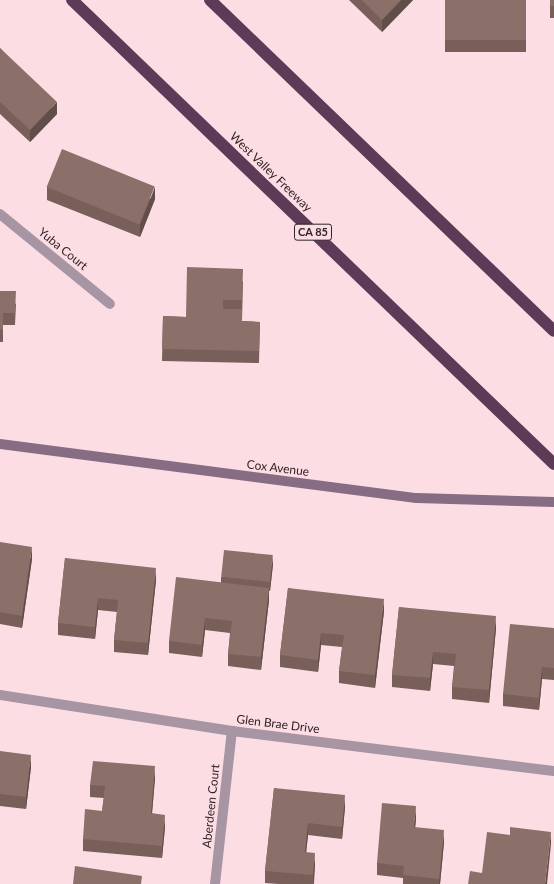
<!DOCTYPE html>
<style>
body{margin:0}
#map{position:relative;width:554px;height:884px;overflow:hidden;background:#fddde4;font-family:Lato,sans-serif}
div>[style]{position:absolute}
.minor>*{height:10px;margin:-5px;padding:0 5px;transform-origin:5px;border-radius:5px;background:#a795a4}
.secondary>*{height:10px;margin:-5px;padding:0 5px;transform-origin:5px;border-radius:5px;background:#876d83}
.motorway>*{height:12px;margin:-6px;padding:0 6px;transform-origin:6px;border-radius:6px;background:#5d3a58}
.wall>*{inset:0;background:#785f5a;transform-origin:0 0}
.shaded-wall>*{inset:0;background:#614e4a}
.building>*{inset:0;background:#8b6f69;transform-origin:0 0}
span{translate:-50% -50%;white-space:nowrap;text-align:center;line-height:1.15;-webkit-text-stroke:3px #fddde4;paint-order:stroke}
.shield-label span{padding:1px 3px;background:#fddde4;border:1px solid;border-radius:3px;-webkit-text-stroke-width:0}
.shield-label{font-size:11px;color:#302427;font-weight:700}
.street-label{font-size:12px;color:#302427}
</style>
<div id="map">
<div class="minor">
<i style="left:0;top:214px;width:142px;rotate:39.3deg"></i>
<i style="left:0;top:695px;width:235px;rotate:8.8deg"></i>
<i style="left:232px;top:731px;width:324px;rotate:7.1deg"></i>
<i style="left:215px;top:884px;width:154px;rotate:-83.7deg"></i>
</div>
<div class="secondary">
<i style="left:0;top:444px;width:420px;rotate:7.4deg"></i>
<i style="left:417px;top:498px;width:137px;rotate:1.7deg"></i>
</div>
<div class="motorway">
<i style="left:72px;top:0;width:669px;rotate:43.91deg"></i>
<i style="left:210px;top:0;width:477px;rotate:43.9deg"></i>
</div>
<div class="wall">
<i style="clip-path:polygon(349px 0,413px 0,382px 32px)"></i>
<i style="left:445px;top:0;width:81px;height:52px"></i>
<i style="left:550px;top:0;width:4px;height:18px"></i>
<i style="clip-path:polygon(0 48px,57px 114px,30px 142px,0 114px)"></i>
<i style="clip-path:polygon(47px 187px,155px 199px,140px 237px,47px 200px)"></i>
<i style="clip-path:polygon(243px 281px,242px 321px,260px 322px,259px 363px,162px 361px,163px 316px,186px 317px)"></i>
<i style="clip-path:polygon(0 291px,16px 304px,15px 325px,3px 325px,3px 342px,0 342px)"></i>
<i style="clip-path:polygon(0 542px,32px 559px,22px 628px,0 624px)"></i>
<i style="clip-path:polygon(65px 558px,156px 580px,148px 655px,114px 652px,114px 640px,117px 612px,98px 610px,95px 639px,58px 635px,58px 623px)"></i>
<i style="clip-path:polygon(273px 564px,270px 591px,269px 591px,269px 600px,261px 670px,228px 666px,228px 654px,230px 633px,205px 630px,202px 657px,169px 653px,169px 641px,221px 583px,221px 577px)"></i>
<i style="clip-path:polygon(288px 588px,384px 611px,375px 688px,339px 683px,339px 671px,342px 647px,321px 645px,318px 672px,280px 667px,280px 655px)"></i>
<i style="clip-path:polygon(399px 607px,496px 628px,489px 703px,452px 699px,452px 687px,454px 666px,433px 664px,430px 691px,392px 687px,392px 675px)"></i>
<i style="clip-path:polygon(554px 628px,554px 680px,542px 679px,539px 710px,503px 706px,503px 694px)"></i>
<i style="clip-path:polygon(0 751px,31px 767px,26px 809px,0 806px)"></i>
<i style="clip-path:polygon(155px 778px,152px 813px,165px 827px,162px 858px,83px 851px,83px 839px,102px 811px,104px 798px,90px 797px,90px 785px)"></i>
<i style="clip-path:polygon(274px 788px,345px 807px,342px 839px,308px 835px,306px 852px,315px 865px,314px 884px,278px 884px,265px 883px,265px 871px)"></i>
<i style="clip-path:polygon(416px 819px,415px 827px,444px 842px,440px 884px,403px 884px,403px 878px,377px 875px,377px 863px)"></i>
</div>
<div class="shaded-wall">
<i style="clip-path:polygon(401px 0,413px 0,382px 32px,382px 20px)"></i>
<i style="clip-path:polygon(57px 102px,57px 114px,30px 142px,30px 130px)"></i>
<i style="clip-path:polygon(155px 187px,155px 199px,140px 237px,140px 225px)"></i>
<i style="clip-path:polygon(32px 547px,32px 559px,22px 628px,22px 616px)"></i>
<i style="clip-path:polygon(273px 555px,273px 564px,270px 591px,270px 582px)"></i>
<i style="clip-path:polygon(156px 568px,156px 580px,148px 655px,148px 643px)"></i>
<i style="clip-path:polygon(269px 588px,269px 600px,261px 670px,261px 657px)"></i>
<i style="clip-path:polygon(98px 598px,98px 610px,95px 639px,95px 627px)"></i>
<i style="clip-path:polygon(384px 599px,384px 611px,375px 688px,375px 675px)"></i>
<i style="clip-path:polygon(496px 616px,496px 628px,489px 703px,489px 690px)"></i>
<i style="clip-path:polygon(205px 618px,205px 630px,202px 657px,202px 645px)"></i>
<i style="clip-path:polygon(321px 633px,321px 645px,318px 672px,318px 660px)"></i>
<i style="clip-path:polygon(433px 652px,433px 664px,430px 691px,430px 678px)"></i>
<i style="clip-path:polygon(542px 667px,542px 679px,539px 710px,539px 698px)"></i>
<i style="clip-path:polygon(31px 755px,31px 767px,26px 809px,26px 797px)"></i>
<i style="clip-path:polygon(155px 766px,155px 778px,151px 825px,151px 813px)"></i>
<i style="clip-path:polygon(345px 795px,345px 807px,342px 839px,342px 827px)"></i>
<i style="clip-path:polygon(416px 806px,416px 819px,414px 839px,414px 827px)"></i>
<i style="clip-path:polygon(165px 815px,165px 827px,162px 858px,162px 846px)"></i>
<i style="clip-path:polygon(308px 823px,308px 835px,305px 864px,305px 852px)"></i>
<i style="clip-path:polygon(444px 830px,444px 842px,440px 884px,439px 884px)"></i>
<i style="clip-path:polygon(551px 832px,551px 844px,547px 884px,545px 884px)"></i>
<i style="clip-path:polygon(315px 853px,315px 865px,313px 884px,313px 875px)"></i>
</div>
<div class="building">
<i style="clip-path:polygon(362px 0,401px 0,382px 20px)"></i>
<i style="left:445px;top:0;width:81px;height:40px"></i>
<i style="left:550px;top:0;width:4px;height:6px"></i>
<i style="clip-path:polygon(0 48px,57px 102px,30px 130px,0 102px)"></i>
<i style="left:62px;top:149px;width:100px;height:41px;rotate:22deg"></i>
<i style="clip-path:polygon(187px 267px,243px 269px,242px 300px,223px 300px,223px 309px,242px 309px,242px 321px,260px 322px,259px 351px,162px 349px,163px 316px,186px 317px)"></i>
<i style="clip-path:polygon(0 291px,16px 291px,15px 313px,3px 313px,3px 330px,0 329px)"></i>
<i style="clip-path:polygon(0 542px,32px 547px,22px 616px,0 612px)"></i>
<i style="left:224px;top:550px;width:49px;height:27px;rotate:6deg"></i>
<i style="clip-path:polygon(65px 558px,156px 568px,148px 643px,114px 640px,118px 600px,98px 598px,95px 627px,58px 623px)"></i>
<i style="clip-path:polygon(176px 577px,269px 588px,261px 657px,228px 654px,232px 621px,205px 618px,202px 645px,169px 641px)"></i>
<i style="clip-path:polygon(288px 588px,384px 599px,375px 675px,339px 671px,344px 635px,321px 633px,318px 660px,280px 655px)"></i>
<i style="clip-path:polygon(399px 607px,496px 616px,489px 690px,452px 687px,456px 654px,433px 652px,430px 678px,392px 675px)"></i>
<i style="clip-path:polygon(510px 624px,554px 628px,554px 668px,542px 667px,539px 698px,503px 694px)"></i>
<i style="clip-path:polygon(0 751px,31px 755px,26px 797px,0 794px)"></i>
<i style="clip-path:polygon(93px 761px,155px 766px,151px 813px,165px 815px,162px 846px,83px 839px,85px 809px,102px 811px,105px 786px,90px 785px)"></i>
<i style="clip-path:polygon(274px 788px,345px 795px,342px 827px,308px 823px,305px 852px,315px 853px,313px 875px,265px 871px)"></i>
<i style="clip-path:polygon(382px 803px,416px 806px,414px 827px,444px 830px,439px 879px,403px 875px,404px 866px,377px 863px)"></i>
<i style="clip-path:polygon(510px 827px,551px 832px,545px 884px,468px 884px,470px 871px,482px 873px,487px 832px,510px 835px)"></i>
<i style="clip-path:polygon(75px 866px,142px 876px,141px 884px,73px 884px)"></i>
</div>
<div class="shield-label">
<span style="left:313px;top:232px">CA 85</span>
</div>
<div class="street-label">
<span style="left:271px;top:172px;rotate:44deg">West Valley Freeway</span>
<span style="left:63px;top:249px;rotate:39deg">Yuba Court</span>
<span style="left:278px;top:468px;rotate:7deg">Cox Avenue</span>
<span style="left:278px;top:724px;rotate:7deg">Glen Brae Drive</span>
<span style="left:211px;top:806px;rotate:-84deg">Aberdeen Court</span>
</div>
</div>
